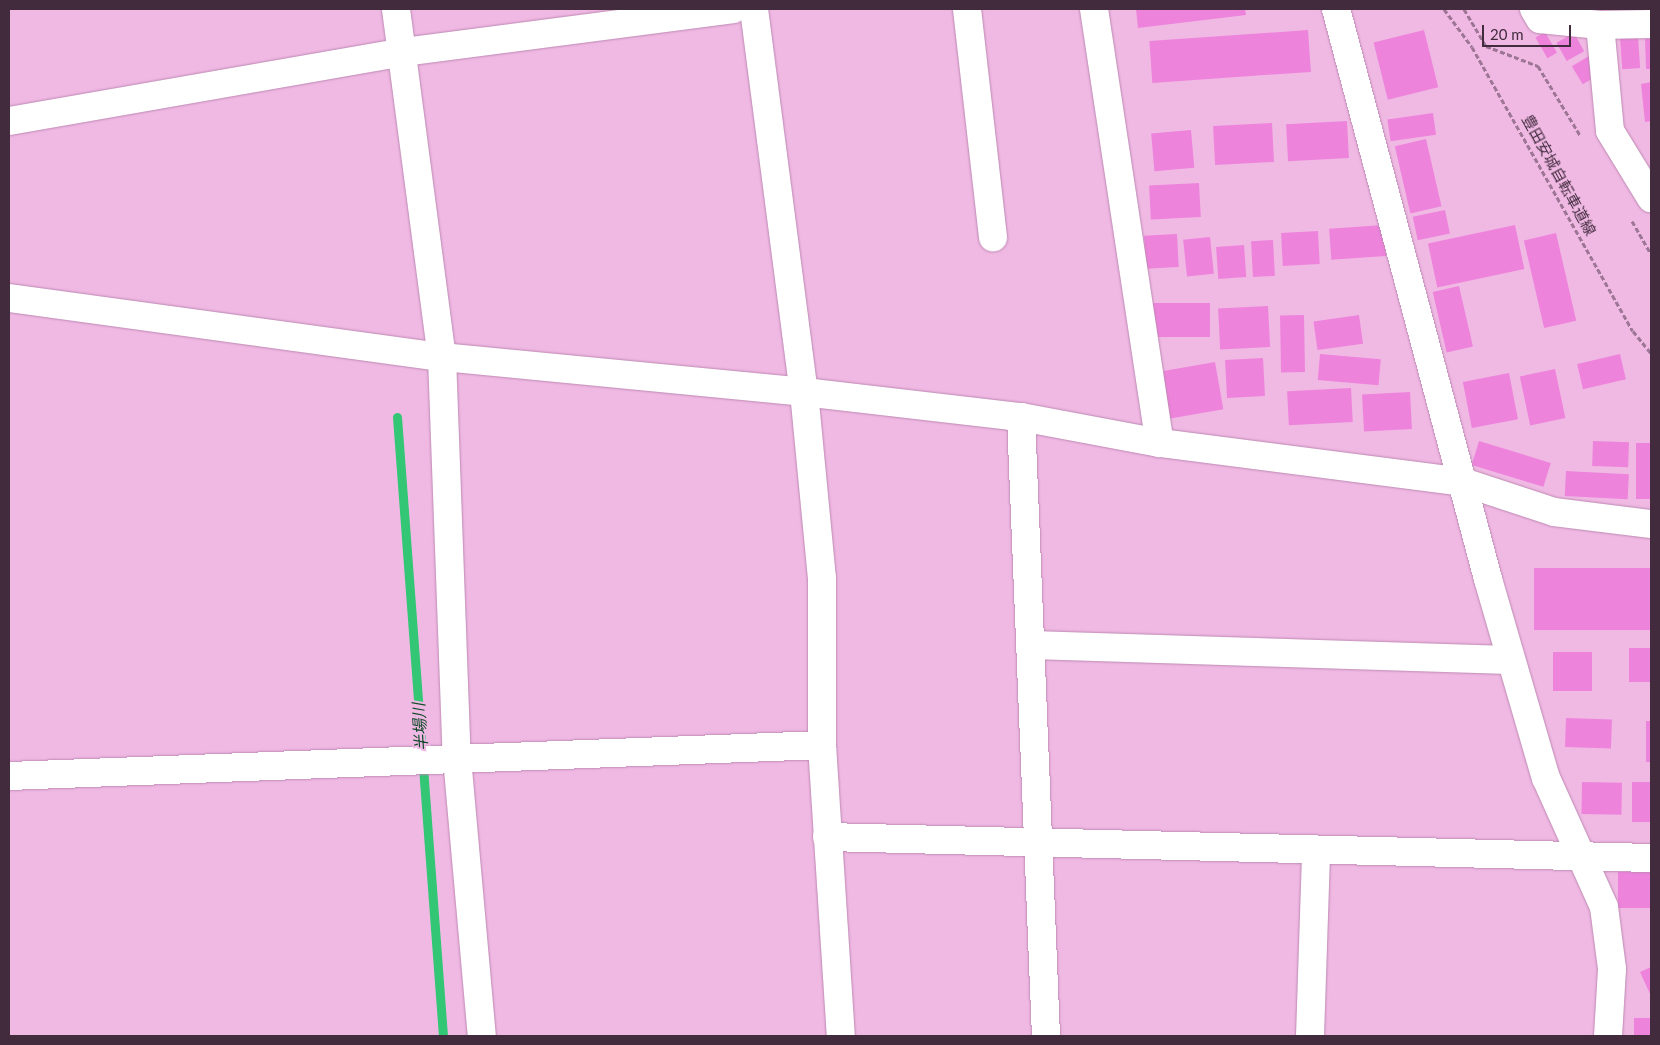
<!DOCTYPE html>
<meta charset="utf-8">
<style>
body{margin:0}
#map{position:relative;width:1660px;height:1045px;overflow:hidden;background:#f0b9e4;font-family:Lato,"Noto Sans JP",sans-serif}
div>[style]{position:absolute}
.stream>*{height:9px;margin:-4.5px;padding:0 4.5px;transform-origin:4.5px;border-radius:4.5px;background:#32c675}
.building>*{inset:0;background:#ee83dc;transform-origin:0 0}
.path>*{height:3px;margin-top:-1.5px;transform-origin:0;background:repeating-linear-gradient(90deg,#9d7695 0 5px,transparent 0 7.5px)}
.roads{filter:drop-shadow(0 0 1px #bd89b2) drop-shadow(0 0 1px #bd89b2)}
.minor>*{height:28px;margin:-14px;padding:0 14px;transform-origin:14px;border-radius:14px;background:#fff}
span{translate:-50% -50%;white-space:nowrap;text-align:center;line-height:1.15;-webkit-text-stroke:4px #f0b9e4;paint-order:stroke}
.street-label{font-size:15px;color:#412b3d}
.water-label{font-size:16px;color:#124a2a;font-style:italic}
.frame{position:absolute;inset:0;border:10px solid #412b3d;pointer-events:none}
.scale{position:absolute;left:1482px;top:25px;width:89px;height:22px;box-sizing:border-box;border:2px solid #412b3d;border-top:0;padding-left:6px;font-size:15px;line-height:18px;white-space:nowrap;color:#412b3d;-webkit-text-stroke:4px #f0b9e4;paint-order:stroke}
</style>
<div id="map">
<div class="stream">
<i style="left:397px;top:417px;width:621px;rotate:85.75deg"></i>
</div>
<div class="building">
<i style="clip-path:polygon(1136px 9px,1245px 9px,1246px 15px,1138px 28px)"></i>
<i style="left:1308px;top:30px;width:42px;height:159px;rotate:86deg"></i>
<i style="left:1424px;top:30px;width:59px;height:52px;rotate:76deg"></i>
<i style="left:1545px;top:32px;width:24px;height:11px;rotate:60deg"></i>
<i style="left:1574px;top:33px;width:21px;height:20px;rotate:61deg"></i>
<i style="left:1638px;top:37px;width:31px;height:18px;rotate:86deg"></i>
<i style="clip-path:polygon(1645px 39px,1651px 39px,1651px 69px,1646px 69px)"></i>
<i style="left:1589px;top:56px;width:21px;height:20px;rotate:59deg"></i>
<i style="clip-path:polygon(1651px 82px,1651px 121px,1645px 122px,1641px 84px)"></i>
<i style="left:1433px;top:113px;width:22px;height:46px;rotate:82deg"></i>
<i style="left:1347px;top:121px;width:37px;height:61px;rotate:87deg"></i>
<i style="left:1272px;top:123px;width:39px;height:59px;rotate:87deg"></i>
<i style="left:1191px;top:130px;width:38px;height:40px;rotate:85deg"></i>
<i style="left:1426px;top:139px;width:69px;height:32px;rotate:77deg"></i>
<i style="left:1199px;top:183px;width:34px;height:50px;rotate:87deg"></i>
<i style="left:1445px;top:210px;width:24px;height:33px;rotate:78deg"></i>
<i style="left:1384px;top:225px;width:31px;height:55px;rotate:86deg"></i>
<i style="left:1515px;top:225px;width:45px;height:89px;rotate:78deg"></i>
<i style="left:1318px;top:231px;width:33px;height:37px;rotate:87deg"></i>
<i style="left:1556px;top:233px;width:90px;height:33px;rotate:77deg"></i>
<i style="left:1177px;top:234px;width:33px;height:33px;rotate:87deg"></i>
<i style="left:1210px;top:237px;width:37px;height:27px;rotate:84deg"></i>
<i style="left:1273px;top:240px;width:36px;height:22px;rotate:87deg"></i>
<i style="left:1244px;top:245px;width:32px;height:28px;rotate:86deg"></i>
<i style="left:1459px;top:286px;width:62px;height:27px;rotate:77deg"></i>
<i style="left:1210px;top:303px;width:34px;height:57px;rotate:90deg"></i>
<i style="left:1268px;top:306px;width:41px;height:50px;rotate:87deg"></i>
<i style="left:1304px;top:315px;width:57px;height:24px;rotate:89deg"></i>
<i style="left:1359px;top:315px;width:29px;height:46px;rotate:82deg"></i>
<i style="left:1320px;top:354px;width:61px;height:26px;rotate:5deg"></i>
<i style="left:1620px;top:354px;width:26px;height:44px;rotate:77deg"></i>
<i style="left:1263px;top:358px;width:38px;height:38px;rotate:87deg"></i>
<i style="left:1215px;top:362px;width:48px;height:58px;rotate:80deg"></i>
<i style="left:1555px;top:369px;width:50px;height:36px;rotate:78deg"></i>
<i style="left:1509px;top:373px;width:47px;height:47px;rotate:79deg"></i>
<i style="left:1351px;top:388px;width:34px;height:64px;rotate:87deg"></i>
<i style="left:1410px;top:392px;width:37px;height:48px;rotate:87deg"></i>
<i style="left:1479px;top:441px;width:75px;height:25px;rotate:17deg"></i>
<i style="left:1593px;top:441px;width:36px;height:25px;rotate:2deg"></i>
<i style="left:1636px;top:443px;width:15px;height:56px"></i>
<i style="left:1566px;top:471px;width:63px;height:25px;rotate:3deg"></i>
<i style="left:1651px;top:568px;width:62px;height:117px;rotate:90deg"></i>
<i style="left:1629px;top:648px;width:22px;height:34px"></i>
<i style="left:1553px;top:652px;width:39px;height:39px"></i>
<i style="left:1566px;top:718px;width:46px;height:29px;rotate:2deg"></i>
<i style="left:1646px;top:721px;width:5px;height:41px"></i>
<i style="left:1582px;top:782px;width:40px;height:32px;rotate:1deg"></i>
<i style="left:1651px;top:782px;width:40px;height:19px;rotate:90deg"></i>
<i style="left:1618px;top:872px;width:33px;height:36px"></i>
<i style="clip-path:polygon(1651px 967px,1651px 996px,1640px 972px)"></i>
<i style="left:1634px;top:1018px;width:17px;height:18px"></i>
</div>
<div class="path">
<i style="left:1444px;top:9px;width:47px;rotate:53.6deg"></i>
<i style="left:1472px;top:47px;width:326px;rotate:60.5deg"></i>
<i style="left:1633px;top:331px;width:28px;rotate:51deg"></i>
<i style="left:1464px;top:9px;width:43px;rotate:59.3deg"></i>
<i style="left:1486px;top:46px;width:56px;rotate:21deg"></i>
<i style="left:1538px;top:66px;width:81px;rotate:58.7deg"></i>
<i style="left:1632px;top:221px;width:38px;rotate:60deg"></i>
</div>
<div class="roads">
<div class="minor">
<i style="left:396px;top:9px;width:351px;rotate:82.5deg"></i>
<i style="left:442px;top:357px;width:401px;rotate:87.9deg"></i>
<i style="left:457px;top:758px;width:279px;rotate:84.9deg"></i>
<i style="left:754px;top:9px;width:386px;rotate:82.6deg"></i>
<i style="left:804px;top:392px;width:187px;rotate:84.5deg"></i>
<i style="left:822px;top:578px;width:167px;rotate:90deg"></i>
<i style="left:822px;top:745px;width:292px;rotate:86.3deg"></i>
<i style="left:967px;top:9px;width:230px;rotate:83.5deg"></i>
<i style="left:1094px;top:9px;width:439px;rotate:81.4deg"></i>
<i style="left:1336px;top:9px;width:590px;rotate:75.07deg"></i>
<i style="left:1488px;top:579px;width:207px;rotate:73.8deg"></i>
<i style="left:1546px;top:778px;width:141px;rotate:65.8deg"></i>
<i style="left:1604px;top:907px;width:63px;rotate:82.6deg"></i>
<i style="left:1612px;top:969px;width:67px;rotate:93.4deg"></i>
<i style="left:1534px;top:9px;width:12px;rotate:59deg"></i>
<i style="left:1540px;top:19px;width:60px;rotate:5.7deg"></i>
<i style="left:1600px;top:25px;width:106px;rotate:84.6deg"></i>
<i style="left:1610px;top:131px;width:79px;rotate:58.5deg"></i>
<i style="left:1600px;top:25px;width:51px;rotate:-1.1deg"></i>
<i style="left:9px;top:121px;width:400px;rotate:-9.9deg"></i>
<i style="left:403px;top:52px;width:333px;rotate:-7.4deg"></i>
<i style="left:9px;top:298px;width:437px;rotate:7.8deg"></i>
<i style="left:442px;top:357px;width:364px;rotate:5.5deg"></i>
<i style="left:804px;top:392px;width:218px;rotate:6.6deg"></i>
<i style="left:1021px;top:417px;width:141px;rotate:10.6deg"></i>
<i style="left:1160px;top:443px;width:305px;rotate:7.3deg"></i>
<i style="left:1463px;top:482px;width:96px;rotate:18.2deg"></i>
<i style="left:1554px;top:512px;width:98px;rotate:7.1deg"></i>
<i style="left:1021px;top:417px;width:620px;rotate:87.69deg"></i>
<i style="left:1030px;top:645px;width:481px;rotate:1.8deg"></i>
<i style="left:9px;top:776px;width:814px;rotate:-2.18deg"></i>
<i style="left:827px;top:837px;width:824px;rotate:1.46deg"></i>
<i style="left:1310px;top:1036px;width:184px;rotate:-88.1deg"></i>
</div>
</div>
<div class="street-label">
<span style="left:1559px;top:175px;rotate:61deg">豊田安城自転車道線</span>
</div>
<div class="water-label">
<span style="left:420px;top:727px;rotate:-94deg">半場川</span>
</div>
<div class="frame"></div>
<div class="scale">20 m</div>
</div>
